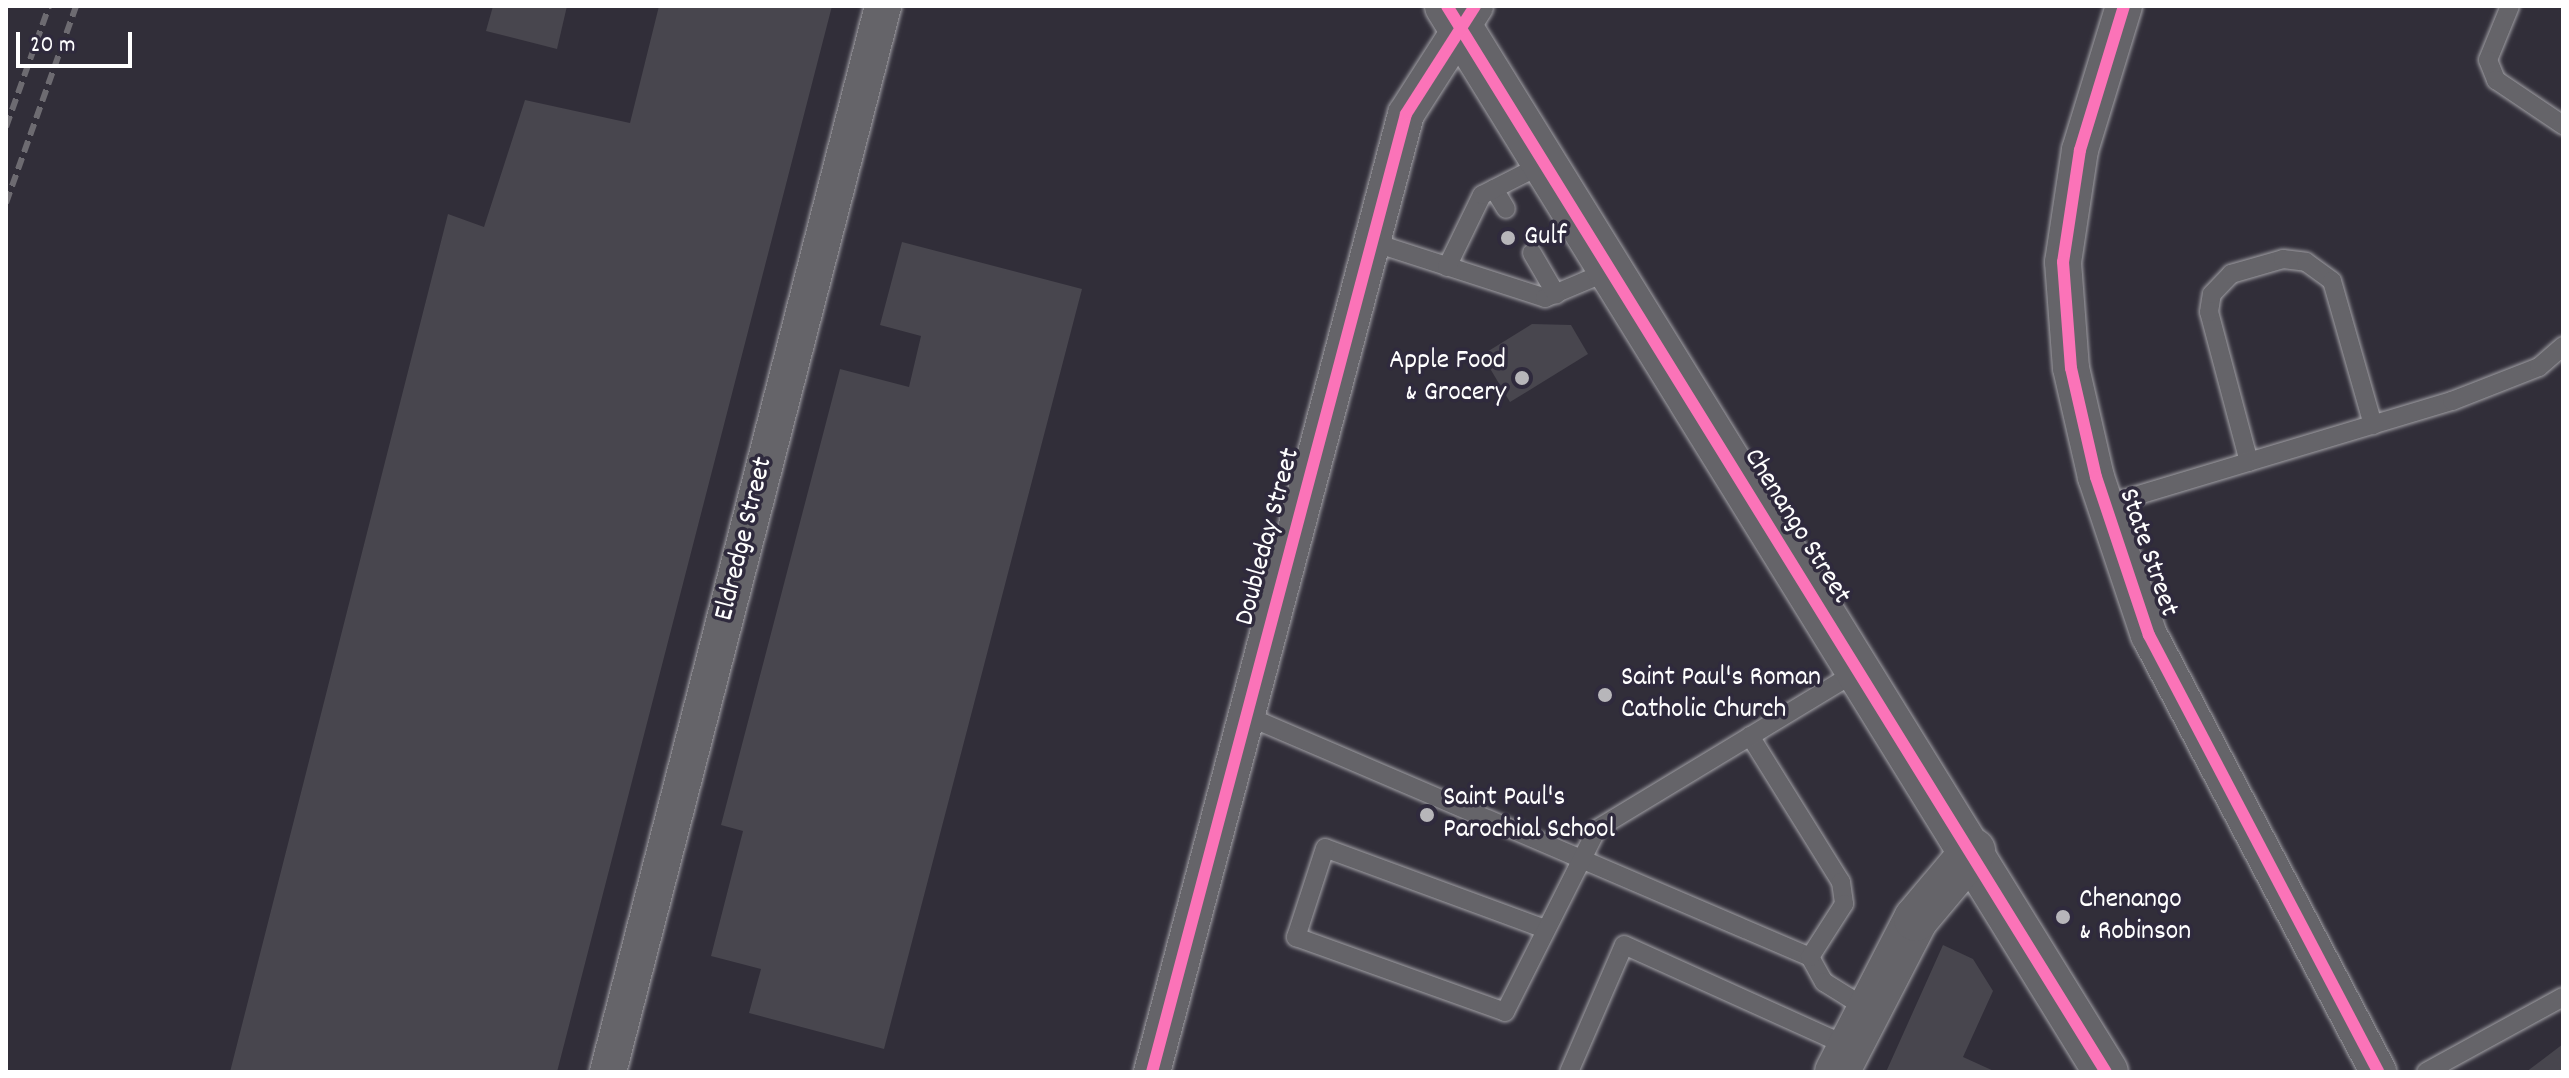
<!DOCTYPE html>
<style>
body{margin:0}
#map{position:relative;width:2569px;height:1078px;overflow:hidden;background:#312e39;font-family:Dekko,sans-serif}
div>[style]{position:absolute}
.building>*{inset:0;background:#48464e}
.roads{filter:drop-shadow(0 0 2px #a2a1a6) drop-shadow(0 0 2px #a2a1a6)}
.service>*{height:18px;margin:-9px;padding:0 9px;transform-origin:9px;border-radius:9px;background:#656469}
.minor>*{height:36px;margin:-18px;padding:0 18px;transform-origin:18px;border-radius:18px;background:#656469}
.tertiary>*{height:44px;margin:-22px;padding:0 22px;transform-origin:22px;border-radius:22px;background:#656469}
.rail>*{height:6px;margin-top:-3px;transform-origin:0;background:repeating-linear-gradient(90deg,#6d6b71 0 12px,transparent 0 18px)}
.cycleway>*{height:12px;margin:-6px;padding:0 6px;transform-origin:6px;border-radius:6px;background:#fb73b8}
.dots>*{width:22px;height:22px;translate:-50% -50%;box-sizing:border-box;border:4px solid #2f2a3d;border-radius:50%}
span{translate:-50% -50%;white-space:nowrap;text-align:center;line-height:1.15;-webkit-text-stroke:7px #2f2a3d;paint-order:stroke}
.poi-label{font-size:28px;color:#fff}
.left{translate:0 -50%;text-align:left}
.right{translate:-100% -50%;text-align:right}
.street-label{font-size:28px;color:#fff}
.frame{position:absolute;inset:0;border:8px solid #fff;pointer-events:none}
.scale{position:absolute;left:16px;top:32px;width:116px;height:36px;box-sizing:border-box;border:4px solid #fff;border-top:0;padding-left:10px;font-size:24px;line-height:28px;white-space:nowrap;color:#fff;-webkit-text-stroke:6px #2f2a3d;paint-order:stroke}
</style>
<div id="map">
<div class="building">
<i style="clip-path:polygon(493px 6px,567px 6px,557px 49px,486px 31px)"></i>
<i style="clip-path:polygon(659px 6px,832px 6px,557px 1072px,230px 1072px,448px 214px,484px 227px,525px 100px,630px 123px)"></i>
<i style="clip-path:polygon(902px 242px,1082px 289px,884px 1049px,749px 1013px,761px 969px,711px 956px,743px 831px,721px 825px,840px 369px,909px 387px,921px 336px,880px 325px)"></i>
<i style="clip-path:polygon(1532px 324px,1571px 325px,1588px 354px,1510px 402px,1482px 355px)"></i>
<i style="clip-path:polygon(1943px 945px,1973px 959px,1993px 991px,1963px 1057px,1996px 1072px,1886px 1072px)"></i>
<i style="clip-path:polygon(2563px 1044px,2563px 1072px,2526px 1072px)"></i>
</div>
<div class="roads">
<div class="service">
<i style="left:2510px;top:6px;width:58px;rotate:112.2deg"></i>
<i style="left:2488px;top:60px;width:22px;rotate:68deg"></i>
<i style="left:2496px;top:80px;width:81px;rotate:33.9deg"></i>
<i style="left:1494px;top:189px;width:23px;rotate:59deg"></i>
<i style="left:1372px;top:242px;width:182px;rotate:17.9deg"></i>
<i style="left:1545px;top:298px;width:69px;rotate:-22.9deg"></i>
<i style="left:1532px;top:253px;width:48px;rotate:59.7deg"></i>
<i style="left:1447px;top:267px;width:80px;rotate:-64.1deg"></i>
<i style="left:1482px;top:195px;width:68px;rotate:-26.9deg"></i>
<i style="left:2249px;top:462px;width:155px;rotate:-104.9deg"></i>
<i style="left:2209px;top:312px;width:18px;rotate:-81deg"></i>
<i style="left:2212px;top:294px;width:28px;rotate:-46deg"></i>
<i style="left:2231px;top:274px;width:54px;rotate:-16.1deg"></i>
<i style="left:2283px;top:259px;width:23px;rotate:7deg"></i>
<i style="left:2306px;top:262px;width:32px;rotate:36deg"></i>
<i style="left:2332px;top:281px;width:150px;rotate:74.1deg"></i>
<i style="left:2105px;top:505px;width:362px;rotate:-16.7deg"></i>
<i style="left:2452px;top:401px;width:93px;rotate:-21.3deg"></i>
<i style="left:2539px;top:367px;width:32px;rotate:-41deg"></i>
<i style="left:1247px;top:716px;width:612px;rotate:23.17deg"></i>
<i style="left:1810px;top:957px;width:29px;rotate:61deg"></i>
<i style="left:1824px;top:982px;width:53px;rotate:31.9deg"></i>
<i style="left:1750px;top:736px;width:172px;rotate:58.1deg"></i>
<i style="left:1841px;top:882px;width:22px;rotate:82deg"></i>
<i style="left:1844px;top:904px;width:63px;rotate:122.7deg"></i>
<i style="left:1545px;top:929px;width:234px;rotate:-159.8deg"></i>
<i style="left:1325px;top:848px;width:94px;rotate:108deg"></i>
<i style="left:1296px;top:937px;width:222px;rotate:19.7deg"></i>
<i style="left:1505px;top:1012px;width:205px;rotate:-63.3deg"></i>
<i style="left:1597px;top:829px;width:305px;rotate:-31.2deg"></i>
<i style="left:1569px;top:1072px;width:138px;rotate:-66.6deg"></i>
<i style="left:1624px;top:945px;width:248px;rotate:24.3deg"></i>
<i style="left:2426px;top:1072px;width:156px;rotate:-28.7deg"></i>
</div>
<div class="minor">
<i style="left:2124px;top:6px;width:151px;rotate:107deg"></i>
<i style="left:2080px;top:150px;width:113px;rotate:98.6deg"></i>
<i style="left:2063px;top:262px;width:106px;rotate:85.7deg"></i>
<i style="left:2071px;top:368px;width:112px;rotate:77.1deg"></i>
<i style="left:2096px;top:477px;width:167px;rotate:71.5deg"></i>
<i style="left:2149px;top:635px;width:493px;rotate:62.3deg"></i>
<i style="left:608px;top:1072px;width:1101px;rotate:-75.53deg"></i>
<i style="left:1152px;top:1072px;width:991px;rotate:-75.15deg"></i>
<i style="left:1406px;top:114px;width:128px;rotate:-57.4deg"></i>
</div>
<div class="tertiary">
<i style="left:1447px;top:6px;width:1253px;rotate:58.28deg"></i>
<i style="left:1837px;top:1072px;width:172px;rotate:-62.7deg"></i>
<i style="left:1916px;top:919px;width:89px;rotate:-50deg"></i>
</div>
</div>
<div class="rail">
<i style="left:6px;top:127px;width:128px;rotate:-70.4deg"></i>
<i style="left:6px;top:203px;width:209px;rotate:-70.4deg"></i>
</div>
<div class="cycleway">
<i style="left:1447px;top:6px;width:1253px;rotate:58.28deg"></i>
<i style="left:2124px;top:6px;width:151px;rotate:107deg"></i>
<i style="left:2080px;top:150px;width:113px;rotate:98.6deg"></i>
<i style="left:2063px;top:262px;width:106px;rotate:85.7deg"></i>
<i style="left:2071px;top:368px;width:112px;rotate:77.1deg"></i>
<i style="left:2096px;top:477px;width:167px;rotate:71.5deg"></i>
<i style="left:2149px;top:635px;width:493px;rotate:62.3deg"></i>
<i style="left:1152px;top:1072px;width:991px;rotate:-75.15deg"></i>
<i style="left:1406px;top:114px;width:128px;rotate:-57.4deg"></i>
</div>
<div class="dots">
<i style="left:1508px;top:238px;background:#b7b6ba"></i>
<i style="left:1522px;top:378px;background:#b7b6ba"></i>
<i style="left:1605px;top:695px;background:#b7b6ba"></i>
<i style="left:1427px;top:815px;background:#b7b6ba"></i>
<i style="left:2063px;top:917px;background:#b7b6ba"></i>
</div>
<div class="poi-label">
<span class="left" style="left:1524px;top:238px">Gulf</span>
<span class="right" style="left:1506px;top:378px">Apple Food<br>&amp; Grocery</span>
<span class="left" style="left:1621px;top:695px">Saint Paul's Roman<br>Catholic Church</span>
<span class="left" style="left:1443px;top:815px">Saint Paul's<br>Parochial School</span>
<span class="left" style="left:2079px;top:917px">Chenango<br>&amp; Robinson</span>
</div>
<div class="street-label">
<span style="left:1796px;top:527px;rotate:58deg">Chenango Street</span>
<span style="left:1269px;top:537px;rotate:-75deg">Doubleday Street</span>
<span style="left:745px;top:539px;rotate:-76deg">Eldredge Street</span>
<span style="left:2147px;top:553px;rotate:71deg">State Street</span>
</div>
<div class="frame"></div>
<div class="scale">20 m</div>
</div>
